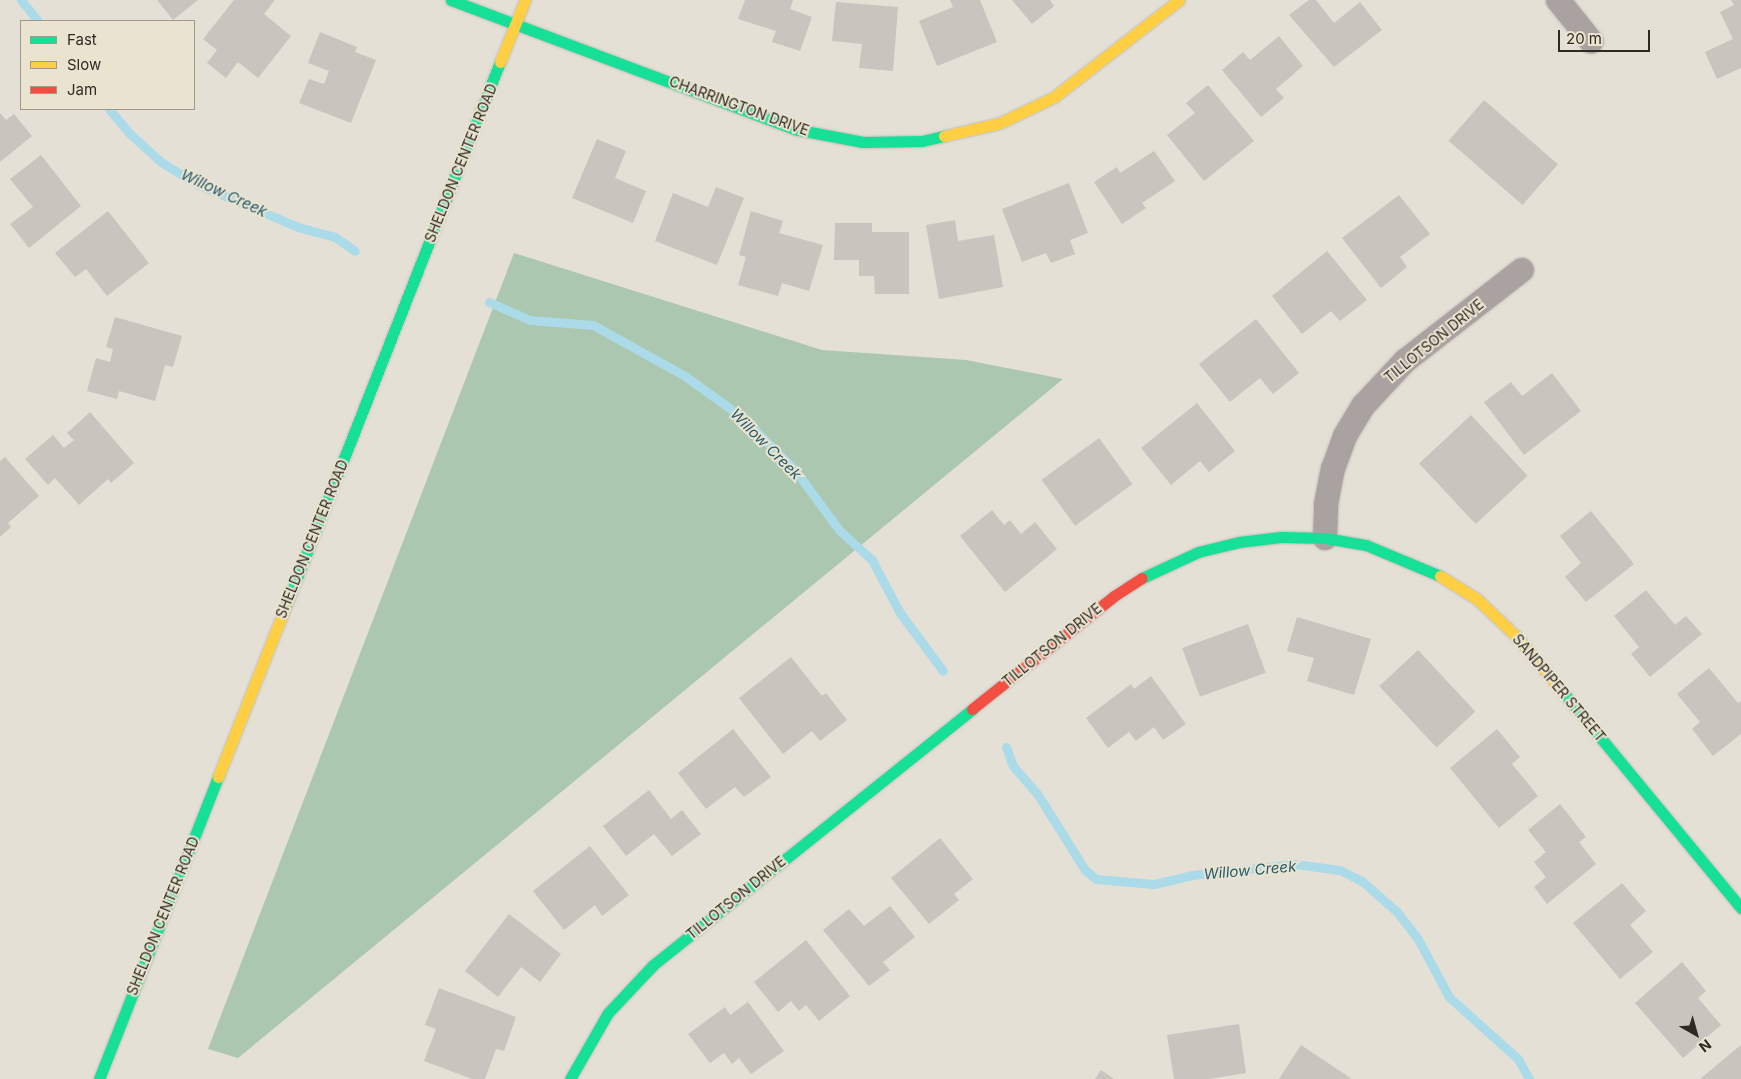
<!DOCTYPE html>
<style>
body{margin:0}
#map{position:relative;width:1741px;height:1079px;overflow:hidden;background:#e4e0d6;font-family:Inter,sans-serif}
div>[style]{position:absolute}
.forest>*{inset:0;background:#abc7af}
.stream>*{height:9px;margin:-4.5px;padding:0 4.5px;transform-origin:4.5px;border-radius:4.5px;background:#abdae8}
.building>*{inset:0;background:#c9c4bd;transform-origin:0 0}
.roads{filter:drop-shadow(0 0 1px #c2beb7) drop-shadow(0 0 1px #c2beb7)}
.street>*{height:24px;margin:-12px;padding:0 12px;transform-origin:12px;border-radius:12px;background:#aaa1a1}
.fast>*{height:11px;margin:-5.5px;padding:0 5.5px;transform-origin:5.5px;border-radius:5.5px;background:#16e098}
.slow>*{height:11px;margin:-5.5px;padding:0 5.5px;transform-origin:5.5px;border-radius:5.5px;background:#ffcf43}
.jam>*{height:11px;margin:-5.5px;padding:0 5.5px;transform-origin:5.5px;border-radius:5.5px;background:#f24e42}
span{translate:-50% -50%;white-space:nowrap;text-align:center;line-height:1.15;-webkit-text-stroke:4px #eae3d0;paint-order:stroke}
.street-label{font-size:14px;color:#2d2a23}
.water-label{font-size:15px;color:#255c6e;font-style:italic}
.legend{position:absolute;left:20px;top:20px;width:175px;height:90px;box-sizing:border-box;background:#eae3d0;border:1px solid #9e998b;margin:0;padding:6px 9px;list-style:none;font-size:15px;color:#2d2a23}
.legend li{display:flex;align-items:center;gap:10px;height:25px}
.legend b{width:25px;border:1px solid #9e998b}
.north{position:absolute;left:1671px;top:1009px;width:50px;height:50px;-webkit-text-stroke:4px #eae3d0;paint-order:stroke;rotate:142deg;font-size:14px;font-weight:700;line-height:20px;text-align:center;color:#2d2a23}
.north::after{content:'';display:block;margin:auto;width:18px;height:22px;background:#2d2a23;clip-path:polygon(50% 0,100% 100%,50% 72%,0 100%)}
.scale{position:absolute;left:1558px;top:30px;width:92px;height:22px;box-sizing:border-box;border:2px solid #2d2a23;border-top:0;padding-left:6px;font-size:15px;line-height:18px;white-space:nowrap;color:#2d2a23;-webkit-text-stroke:4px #eae3d0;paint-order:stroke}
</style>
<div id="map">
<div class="forest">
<i style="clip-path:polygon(514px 253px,822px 350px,966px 360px,1063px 379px,238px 1058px,208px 1049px)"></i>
</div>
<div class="stream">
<i style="left:21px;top:0;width:27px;rotate:51deg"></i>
<i style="left:109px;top:109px;width:30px;rotate:50deg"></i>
<i style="left:128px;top:132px;width:45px;rotate:42.3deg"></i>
<i style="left:161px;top:162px;width:44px;rotate:31.2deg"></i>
<i style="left:199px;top:185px;width:108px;rotate:23deg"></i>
<i style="left:298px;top:227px;width:38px;rotate:15deg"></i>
<i style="left:335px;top:237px;width:24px;rotate:35deg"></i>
<i style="left:489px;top:302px;width:45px;rotate:23.7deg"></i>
<i style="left:530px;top:320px;width:63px;rotate:4.5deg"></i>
<i style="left:593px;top:325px;width:105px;rotate:29deg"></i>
<i style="left:685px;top:376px;width:72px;rotate:35.9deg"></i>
<i style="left:743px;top:418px;width:74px;rotate:45deg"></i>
<i style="left:795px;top:470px;width:74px;rotate:53.7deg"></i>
<i style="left:839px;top:530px;width:45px;rotate:42.3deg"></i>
<i style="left:872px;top:560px;width:60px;rotate:62.2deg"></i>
<i style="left:900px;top:613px;width:72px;rotate:53.4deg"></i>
<i style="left:1006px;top:747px;width:20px;rotate:70deg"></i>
<i style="left:1013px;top:766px;width:38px;rotate:49deg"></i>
<i style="left:1038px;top:795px;width:89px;rotate:57.9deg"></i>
<i style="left:1085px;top:870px;width:14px;rotate:39deg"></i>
<i style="left:1096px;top:879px;width:58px;rotate:4.9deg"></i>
<i style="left:1154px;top:884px;width:39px;rotate:-13deg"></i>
<i style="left:1192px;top:875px;width:104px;rotate:-6.1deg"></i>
<i style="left:1295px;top:864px;width:45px;rotate:7.6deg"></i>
<i style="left:1340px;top:870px;width:25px;rotate:27deg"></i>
<i style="left:1362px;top:881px;width:47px;rotate:41.5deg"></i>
<i style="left:1397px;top:912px;width:34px;rotate:52deg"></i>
<i style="left:1418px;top:939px;width:66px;rotate:61.9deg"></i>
<i style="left:1449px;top:997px;width:93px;rotate:41.9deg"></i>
<i style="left:1518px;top:1059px;width:23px;rotate:61deg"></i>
</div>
<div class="building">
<i style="clip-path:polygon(157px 0,198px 0,173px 20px)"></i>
<i style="clip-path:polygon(234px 0,275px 0,264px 14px,291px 36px,258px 78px,238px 62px,226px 78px,207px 63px,217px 50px,203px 39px)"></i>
<i style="clip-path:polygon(745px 0,793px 0,790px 9px,812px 17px,800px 51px,772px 42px,776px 31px,738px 19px)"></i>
<i style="clip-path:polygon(950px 0,980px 0,997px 42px,937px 66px,919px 21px,953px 7px)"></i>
<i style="clip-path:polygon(1012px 0,1050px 0,1054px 6px,1032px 24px)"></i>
<i style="clip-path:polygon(1309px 0,1316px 0,1334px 23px,1360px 2px,1382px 30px,1334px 67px,1289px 15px)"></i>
<i style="clip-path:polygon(1731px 0,1741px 0,1741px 68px,1717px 79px,1705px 52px,1733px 39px,1720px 12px,1734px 5px)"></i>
<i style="clip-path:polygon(836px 2px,898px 7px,893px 71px,859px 68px,862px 44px,832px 41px)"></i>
<i style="clip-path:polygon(320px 32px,357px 47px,355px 52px,376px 60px,351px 123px,299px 103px,309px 79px,324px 84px,329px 71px,308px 63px)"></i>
<i style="clip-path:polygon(1279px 36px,1303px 66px,1276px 89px,1284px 98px,1261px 117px,1222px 70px,1243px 52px,1250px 60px)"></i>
<i style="clip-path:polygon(1208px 85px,1254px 141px,1204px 181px,1167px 135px,1195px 113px,1186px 103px)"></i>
<i style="left:1484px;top:100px;width:98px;height:54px;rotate:41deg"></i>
<i style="clip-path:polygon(0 113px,6px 120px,14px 114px,32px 136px,0 162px)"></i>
<i style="clip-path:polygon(597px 139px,626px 151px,615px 178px,646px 191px,633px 223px,572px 198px)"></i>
<i style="clip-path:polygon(1154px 151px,1175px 181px,1142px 203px,1146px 208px,1122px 224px,1094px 182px,1117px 167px,1120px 173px)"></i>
<i style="clip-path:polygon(41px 155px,81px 206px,29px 248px,10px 224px,33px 207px,10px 179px)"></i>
<i style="clip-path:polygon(1069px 183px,1088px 233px,1070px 240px,1075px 254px,1051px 263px,1046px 253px,1022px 262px,1002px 209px)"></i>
<i style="clip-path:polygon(716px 187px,744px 198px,717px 265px,655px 241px,673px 193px,708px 207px)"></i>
<i style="clip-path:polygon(1399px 195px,1430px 234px,1400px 257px,1407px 267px,1381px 288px,1342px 238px)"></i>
<i style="clip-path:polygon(108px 211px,149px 263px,107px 296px,86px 269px,75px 277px,55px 253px)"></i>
<i style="clip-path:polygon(751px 211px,783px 221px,779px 233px,823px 245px,809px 291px,782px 283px,778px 296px,738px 285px,746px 257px,739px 255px)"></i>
<i style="clip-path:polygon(955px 220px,958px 241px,994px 235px,1003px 287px,939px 299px,926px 225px)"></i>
<i style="clip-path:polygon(835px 223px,872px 223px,872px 232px,909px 232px,909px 294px,875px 294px,874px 276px,859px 276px,859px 260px,834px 260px)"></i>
<i style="clip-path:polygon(1327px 251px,1367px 300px,1340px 321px,1331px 311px,1302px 334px,1272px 296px)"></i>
<i style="clip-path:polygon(115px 317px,182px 336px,173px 367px,165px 365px,155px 401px,119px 391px,117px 399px,87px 391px,96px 358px,110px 362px,113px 349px,106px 347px)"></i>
<i style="clip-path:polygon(1256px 319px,1299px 373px,1273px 394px,1260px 378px,1230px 402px,1199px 364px)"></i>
<i style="clip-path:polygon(1552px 373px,1581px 411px,1524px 455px,1484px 402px,1511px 382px,1522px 396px)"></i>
<i style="clip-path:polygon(1197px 403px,1235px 451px,1209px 472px,1200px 461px,1171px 485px,1141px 448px)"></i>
<i style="clip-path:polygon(90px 412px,134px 463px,111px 483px,108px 479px,79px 505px,55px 478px,48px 485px,25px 459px,53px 435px,64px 448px,74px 440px,67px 433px)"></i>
<i style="left:1471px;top:415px;width:83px;height:71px;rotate:47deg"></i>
<i style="left:1099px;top:438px;width:57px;height:71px;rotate:54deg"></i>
<i style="clip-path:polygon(5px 457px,39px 496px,8px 523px,11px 527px,0 537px,0 461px)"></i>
<i style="clip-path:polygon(992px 510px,1004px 525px,1010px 520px,1021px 534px,1035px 522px,1057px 549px,1005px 592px,960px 536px)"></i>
<i style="clip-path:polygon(1591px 511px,1634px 564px,1586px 602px,1565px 577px,1581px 563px,1560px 536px)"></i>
<i style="clip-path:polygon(1646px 590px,1675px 625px,1686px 616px,1702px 634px,1650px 677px,1631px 654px,1639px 647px,1614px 616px)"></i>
<i style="clip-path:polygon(1297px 617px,1371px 639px,1354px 695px,1307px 681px,1314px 658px,1287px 651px)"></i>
<i style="left:1248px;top:624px;width:52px;height:70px;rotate:70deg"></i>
<i style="left:1418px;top:650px;width:84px;height:53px;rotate:47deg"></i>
<i style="clip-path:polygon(791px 657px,822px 696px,826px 693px,847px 720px,820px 741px,812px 731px,783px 754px,739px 698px)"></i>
<i style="clip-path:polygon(1709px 668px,1738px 703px,1741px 701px,1741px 734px,1713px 756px,1692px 729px,1700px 722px,1677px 694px)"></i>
<i style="clip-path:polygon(1151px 676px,1186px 724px,1163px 740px,1154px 727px,1136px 741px,1129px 732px,1108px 748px,1086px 718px,1131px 684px,1134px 689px)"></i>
<i style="clip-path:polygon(733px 729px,771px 777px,744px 797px,735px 787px,706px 809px,678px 773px)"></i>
<i style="clip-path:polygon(1497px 729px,1520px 757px,1512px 764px,1538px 796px,1499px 828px,1450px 768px)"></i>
<i style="clip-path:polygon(649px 790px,671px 819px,682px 810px,701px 834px,672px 856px,654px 834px,626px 856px,603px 826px)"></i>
<i style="clip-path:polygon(1560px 804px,1586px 837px,1579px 842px,1596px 864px,1547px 904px,1534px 887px,1546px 877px,1534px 862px,1546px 852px,1528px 830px)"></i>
<i style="clip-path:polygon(940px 838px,973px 879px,954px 894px,959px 900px,929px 924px,891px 878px)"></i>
<i style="clip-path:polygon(590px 846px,629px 895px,602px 916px,595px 905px,564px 930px,533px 891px)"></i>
<i style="clip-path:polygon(1622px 883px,1646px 911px,1630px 925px,1653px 952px,1620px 979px,1573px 923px)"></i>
<i style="clip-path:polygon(890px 906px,915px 937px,883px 962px,890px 970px,869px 986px,823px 930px,849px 909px,864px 926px)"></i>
<i style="clip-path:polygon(509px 914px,561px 954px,540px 982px,521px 967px,498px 997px,465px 971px)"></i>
<i style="clip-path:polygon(806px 940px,850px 996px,819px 1021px,806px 1005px,799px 1011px,791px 1001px,778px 1012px,754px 982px)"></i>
<i style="clip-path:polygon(1682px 962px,1706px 991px,1698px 998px,1721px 1025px,1683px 1058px,1635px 1003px)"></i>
<i style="clip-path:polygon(439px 988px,516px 1017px,504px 1051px,496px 1049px,485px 1079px,472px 1079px,424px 1061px,436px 1029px,425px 1025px)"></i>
<i style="clip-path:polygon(748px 1002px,784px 1051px,751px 1074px,739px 1058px,732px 1064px,724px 1053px,710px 1063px,688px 1034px,725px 1007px,730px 1015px)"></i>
<i style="clip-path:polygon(1239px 1024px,1246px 1073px,1209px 1079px,1174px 1079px,1167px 1035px)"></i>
<i style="clip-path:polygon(1301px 1045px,1352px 1079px,1279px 1079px)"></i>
<i style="clip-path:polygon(1741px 1045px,1741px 1079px,1700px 1079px)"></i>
<i style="clip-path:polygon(1101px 1070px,1114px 1079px,1095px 1079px)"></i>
</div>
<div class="roads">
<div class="street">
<i style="left:1558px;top:0;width:53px;rotate:51.2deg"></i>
<i style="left:1325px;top:538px;width:34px;rotate:-88deg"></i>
<i style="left:1326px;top:504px;width:36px;rotate:-79deg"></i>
<i style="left:1333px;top:469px;width:35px;rotate:-70deg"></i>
<i style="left:1345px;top:436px;width:35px;rotate:-59deg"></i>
<i style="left:1363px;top:406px;width:62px;rotate:-47deg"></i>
<i style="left:1405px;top:361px;width:148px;rotate:-37.9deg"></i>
</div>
<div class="fast">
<i style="left:451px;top:0;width:366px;rotate:20.6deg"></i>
<i style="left:794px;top:129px;width:70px;rotate:10.7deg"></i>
<i style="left:863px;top:142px;width:59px;rotate:-1deg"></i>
<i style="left:922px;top:141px;width:23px;rotate:-13deg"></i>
<i style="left:1142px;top:578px;width:62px;rotate:-24.9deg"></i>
<i style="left:1198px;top:552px;width:42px;rotate:-13.7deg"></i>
<i style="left:1239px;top:542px;width:42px;rotate:-6.8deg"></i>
<i style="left:1281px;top:537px;width:44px;rotate:1.3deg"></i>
<i style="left:1325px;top:538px;width:42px;rotate:9.7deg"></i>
<i style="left:1366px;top:545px;width:80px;rotate:22.7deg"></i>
<i style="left:285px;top:608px;width:587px;rotate:-68.51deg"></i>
<i style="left:1562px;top:691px;width:281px;rotate:50.5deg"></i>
<i style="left:99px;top:1079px;width:325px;rotate:-68.5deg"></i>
<i style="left:570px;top:1079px;width:76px;rotate:-60.1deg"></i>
<i style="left:608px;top:1013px;width:66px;rotate:-46.8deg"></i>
<i style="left:653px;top:965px;width:409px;rotate:-38.7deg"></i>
</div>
<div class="slow">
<i style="left:500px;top:62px;width:67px;rotate:-68deg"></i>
<i style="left:944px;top:136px;width:57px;rotate:-13.1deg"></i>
<i style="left:1000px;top:123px;width:60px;rotate:-25.7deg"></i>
<i style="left:1054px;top:97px;width:158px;rotate:-37.8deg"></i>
<i style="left:1440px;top:576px;width:44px;rotate:31.9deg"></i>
<i style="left:1477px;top:599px;width:54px;rotate:43.5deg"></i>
<i style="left:1516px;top:636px;width:72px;rotate:50.1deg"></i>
<i style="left:218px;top:777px;width:182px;rotate:-68.4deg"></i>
</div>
<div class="jam">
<i style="left:972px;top:709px;width:181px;rotate:-38.5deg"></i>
<i style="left:1114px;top:596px;width:33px;rotate:-33deg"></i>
</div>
</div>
<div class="street-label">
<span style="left:739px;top:106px;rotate:20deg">CHARRINGTON DRIVE</span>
<span style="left:461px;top:163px;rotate:-68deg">SHELDON CENTER ROAD</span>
<span style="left:1434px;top:341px;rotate:-39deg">TILLOTSON DRIVE</span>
<span style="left:312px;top:539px;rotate:-68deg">SHELDON CENTER ROAD</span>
<span style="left:1052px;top:645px;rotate:-39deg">TILLOTSON DRIVE</span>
<span style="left:1559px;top:688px;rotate:50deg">SANDPIPER STREET</span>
<span style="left:736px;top:898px;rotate:-39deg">TILLOTSON DRIVE</span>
<span style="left:163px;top:916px;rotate:-68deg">SHELDON CENTER ROAD</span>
</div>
<div class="water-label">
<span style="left:224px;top:193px;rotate:25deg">Willow Creek</span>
<span style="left:766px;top:444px;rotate:45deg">Willow Creek</span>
<span style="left:1250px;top:870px;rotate:-5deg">Willow Creek</span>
</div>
<ul class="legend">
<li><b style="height:6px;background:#16e098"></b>Fast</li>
<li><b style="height:6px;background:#ffcf43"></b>Slow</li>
<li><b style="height:6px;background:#f24e42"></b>Jam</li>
</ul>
<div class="north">N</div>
<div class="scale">20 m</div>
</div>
